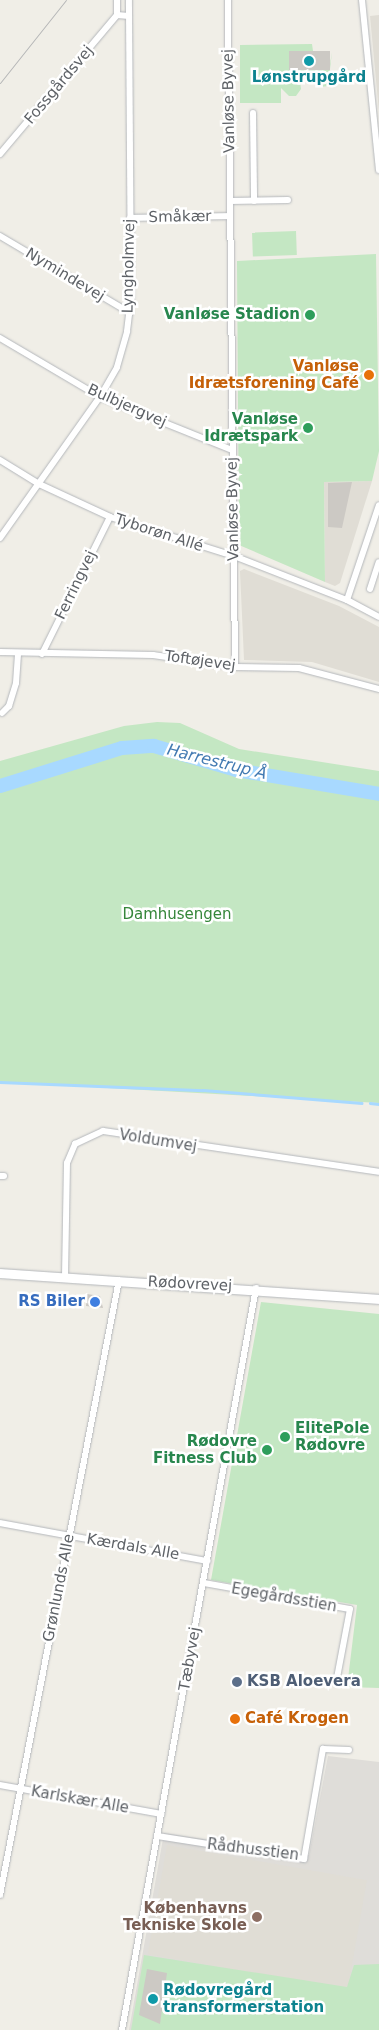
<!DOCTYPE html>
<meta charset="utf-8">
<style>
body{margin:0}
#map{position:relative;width:379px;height:2030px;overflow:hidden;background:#f0eee7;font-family:"DejaVu Sans",sans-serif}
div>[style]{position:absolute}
.industrial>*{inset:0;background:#dfddd9}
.education>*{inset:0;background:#e0ddd5;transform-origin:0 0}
.green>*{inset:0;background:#c4e7c3;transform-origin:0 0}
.stream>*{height:2.5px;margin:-1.25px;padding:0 1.25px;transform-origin:1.25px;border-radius:1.25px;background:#a8d9ff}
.river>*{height:14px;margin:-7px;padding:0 7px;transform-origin:7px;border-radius:7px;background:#a8d9ff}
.building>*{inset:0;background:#ccc9c4;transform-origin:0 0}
.roads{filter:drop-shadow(0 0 1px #b4b7bb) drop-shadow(0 0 1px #b4b7bb)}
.street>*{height:6px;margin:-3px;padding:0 3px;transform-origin:3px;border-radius:3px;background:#fff}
.secondary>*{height:9px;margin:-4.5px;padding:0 4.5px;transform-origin:4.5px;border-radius:4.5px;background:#fff}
.tram>*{height:1px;margin:-0.5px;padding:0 0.5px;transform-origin:0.5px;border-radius:0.5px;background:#b5b6b7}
.dots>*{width:14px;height:14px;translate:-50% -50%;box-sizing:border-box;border:2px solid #fff;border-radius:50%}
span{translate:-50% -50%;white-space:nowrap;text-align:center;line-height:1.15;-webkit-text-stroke:5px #fff;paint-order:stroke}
.culture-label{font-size:15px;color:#0d838f;font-weight:700}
.left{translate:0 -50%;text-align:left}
.street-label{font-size:15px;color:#5e6267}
.leisure-label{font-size:15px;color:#27864d;font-weight:700}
.right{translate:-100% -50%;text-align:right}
.food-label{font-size:15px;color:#c56008;font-weight:700}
.park-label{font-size:15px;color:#358639}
.shop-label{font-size:15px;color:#366cbe;font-weight:700}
.service-label{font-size:15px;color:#4e5e75;font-weight:700}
.education-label{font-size:15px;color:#785e54;font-weight:700}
.water-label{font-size:16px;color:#427ab2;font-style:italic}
</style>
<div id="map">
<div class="industrial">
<i style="clip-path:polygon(328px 1756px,379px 1762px,379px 2030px,129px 2030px,164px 1833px,309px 1855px)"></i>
</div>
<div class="education">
<i style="clip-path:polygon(379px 15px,379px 112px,370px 16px)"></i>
<i style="clip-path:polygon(372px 481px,340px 583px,335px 586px,325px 582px,324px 482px)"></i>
<i style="clip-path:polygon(244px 569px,339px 606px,379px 627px,379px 682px,312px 662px,244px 660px,240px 571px)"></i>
<i style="left:167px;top:1845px;width:203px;height:111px;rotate:10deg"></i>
</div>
<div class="green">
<i style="clip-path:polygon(312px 44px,313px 51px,289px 70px,329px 70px,332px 52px,328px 86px,321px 87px,315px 79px,308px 83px,305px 79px,300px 81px,301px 89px,296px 96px,289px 96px,281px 88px,281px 103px,240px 103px,240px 45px)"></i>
<i style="left:296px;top:231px;width:24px;height:44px;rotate:88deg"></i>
<i style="clip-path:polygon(376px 254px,379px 451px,372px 481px,324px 482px,325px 582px,239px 545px,237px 261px)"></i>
<i style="clip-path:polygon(157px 722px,180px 723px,239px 749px,379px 771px,379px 1103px,0 1082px,0 761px,124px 726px)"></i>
<i style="clip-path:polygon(261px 1302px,379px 1314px,379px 1688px,347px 1687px,357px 1605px,211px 1580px)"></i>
<i style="clip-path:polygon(144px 1955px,347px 1987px,354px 1965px,379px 1964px,379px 2030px,131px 2030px)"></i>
</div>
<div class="stream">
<i style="left:0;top:1082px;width:203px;rotate:2.3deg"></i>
<i style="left:203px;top:1090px;width:159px;rotate:4.7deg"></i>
<i style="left:370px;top:1103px;width:9px;rotate:6deg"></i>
</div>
<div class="river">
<i style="left:0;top:786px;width:128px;rotate:-17.3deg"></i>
<i style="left:122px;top:748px;width:32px;rotate:-4deg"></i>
<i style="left:154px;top:746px;width:85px;rotate:16.3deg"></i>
<i style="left:236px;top:770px;width:145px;rotate:9.5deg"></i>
</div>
<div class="building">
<i style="left:289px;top:51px;width:41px;height:19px"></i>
<i style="clip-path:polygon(352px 482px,342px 528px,328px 527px,328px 483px)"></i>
<i style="clip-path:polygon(87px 1294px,100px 1296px,103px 1308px,86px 1306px)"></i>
<i style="clip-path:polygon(147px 1969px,167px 1973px,160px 2024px,139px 2015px)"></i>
</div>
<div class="roads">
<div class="street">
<i style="left:117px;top:0;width:15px;rotate:90deg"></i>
<i style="left:117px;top:15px;width:12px;rotate:5deg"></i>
<i style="left:228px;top:0;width:667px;rotate:89.4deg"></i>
<i style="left:362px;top:0;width:171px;rotate:84.3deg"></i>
<i style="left:253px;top:113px;width:88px;rotate:89.3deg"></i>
<i style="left:0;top:154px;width:182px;rotate:-49.9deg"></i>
<i style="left:230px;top:201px;width:58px;rotate:-1deg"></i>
<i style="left:130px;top:218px;width:100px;rotate:-1.1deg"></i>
<i style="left:0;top:236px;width:151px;rotate:30.6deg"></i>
<i style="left:0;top:338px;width:116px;rotate:30.5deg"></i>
<i style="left:100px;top:397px;width:142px;rotate:21.9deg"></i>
<i style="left:0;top:460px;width:46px;rotate:31.6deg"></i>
<i style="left:39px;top:484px;width:78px;rotate:24.9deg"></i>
<i style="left:110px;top:517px;width:130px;rotate:17.5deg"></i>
<i style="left:234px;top:556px;width:121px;rotate:21.3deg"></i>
<i style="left:347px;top:600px;width:36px;rotate:28deg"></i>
<i style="left:0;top:538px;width:173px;rotate:-54.7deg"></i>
<i style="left:100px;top:397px;width:34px;rotate:-60deg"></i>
<i style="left:117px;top:367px;width:37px;rotate:-74deg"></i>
<i style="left:127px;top:331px;width:34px;rotate:-83deg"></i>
<i style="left:131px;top:297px;width:297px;rotate:-90.4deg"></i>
<i style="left:370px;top:589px;width:28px;rotate:-72deg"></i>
<i style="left:347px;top:600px;width:100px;rotate:-71.4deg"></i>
<i style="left:0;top:652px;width:153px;rotate:1.1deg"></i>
<i style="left:153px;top:655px;width:83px;rotate:8.3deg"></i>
<i style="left:235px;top:667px;width:64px;rotate:0.9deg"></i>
<i style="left:299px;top:668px;width:83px;rotate:14.7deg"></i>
<i style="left:42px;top:654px;width:153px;rotate:-63.6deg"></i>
<i style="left:2px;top:713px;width:10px;rotate:-45deg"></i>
<i style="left:9px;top:706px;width:24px;rotate:-73deg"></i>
<i style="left:16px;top:683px;width:30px;rotate:-86deg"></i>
<i style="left:0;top:1176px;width:4px"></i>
<i style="left:65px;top:1277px;width:114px;rotate:-89deg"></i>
<i style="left:67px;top:1163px;width:21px;rotate:-67deg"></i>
<i style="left:75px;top:1144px;width:31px;rotate:-25deg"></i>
<i style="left:103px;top:1131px;width:279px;rotate:8.4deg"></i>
<i style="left:0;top:1523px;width:211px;rotate:10.4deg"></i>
<i style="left:204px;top:1583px;width:148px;rotate:10.1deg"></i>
<i style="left:350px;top:1609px;width:75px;rotate:100.7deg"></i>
<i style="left:0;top:1785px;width:164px;rotate:10.2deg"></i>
<i style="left:157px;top:1836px;width:149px;rotate:8.9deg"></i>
<i style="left:304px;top:1859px;width:112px;rotate:-80.2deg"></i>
<i style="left:323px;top:1749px;width:26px;rotate:2deg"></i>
<i style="left:0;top:1895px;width:626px;rotate:-79.05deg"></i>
<i style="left:122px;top:2030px;width:754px;rotate:-79.76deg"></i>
</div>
<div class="secondary">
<i style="left:0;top:1273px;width:380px;rotate:3.9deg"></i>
</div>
</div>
<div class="tram">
<i style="left:0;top:83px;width:106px;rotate:-51.5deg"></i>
</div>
<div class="dots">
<i style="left:309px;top:61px;background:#0f9aa8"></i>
<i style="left:310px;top:315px;background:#2e9e5b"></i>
<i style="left:369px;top:375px;background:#e8710a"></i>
<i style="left:308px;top:428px;background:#2e9e5b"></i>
<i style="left:95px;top:1302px;background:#3f7fe0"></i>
<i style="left:285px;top:1437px;background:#2e9e5b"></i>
<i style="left:267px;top:1450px;background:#2e9e5b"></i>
<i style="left:237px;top:1682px;background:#5c6f8a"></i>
<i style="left:235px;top:1719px;background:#e8710a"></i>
<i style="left:257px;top:1917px;background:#8d6e63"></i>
<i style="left:153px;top:1999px;background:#0f9aa8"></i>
</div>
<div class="culture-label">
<span style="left:309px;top:78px">Lønstrupgård</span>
<span class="left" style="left:163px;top:1999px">Rødovregård<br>transformerstation</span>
</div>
<div class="street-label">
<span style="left:59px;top:85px;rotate:-50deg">Fossgårdsvej</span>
<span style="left:229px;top:101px;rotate:-91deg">Vanløse Byvej</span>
<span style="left:180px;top:217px;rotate:-1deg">Småkær</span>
<span style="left:129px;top:266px;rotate:-89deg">Lyngholmvej</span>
<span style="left:65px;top:275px;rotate:31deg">Nymindevej</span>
<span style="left:127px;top:406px;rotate:24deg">Bulbjergvej</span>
<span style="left:233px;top:509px;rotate:-91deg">Vanløse Byvej</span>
<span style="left:159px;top:533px;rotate:18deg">Tyborøn Allé</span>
<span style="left:76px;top:585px;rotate:-64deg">Ferringvej</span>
<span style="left:200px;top:661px;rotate:8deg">Toftøjevej</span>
<span style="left:158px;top:1141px;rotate:9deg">Voldumvej</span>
<span style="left:190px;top:1284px;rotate:3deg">Rødovrevej</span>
<span style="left:133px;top:1547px;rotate:10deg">Kærdals Alle</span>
<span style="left:59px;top:1588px;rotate:-79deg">Grønlunds Alle</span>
<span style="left:284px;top:1598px;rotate:10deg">Egegårdsstien</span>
<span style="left:190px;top:1659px;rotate:-80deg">Tæbyvej</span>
<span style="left:80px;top:1800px;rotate:10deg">Karlskær Alle</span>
<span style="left:253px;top:1850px;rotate:7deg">Rådhusstien</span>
</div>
<div class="leisure-label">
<span class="right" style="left:300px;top:315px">Vanløse Stadion</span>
<span class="right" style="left:298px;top:428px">Vanløse<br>Idrætspark</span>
<span class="left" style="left:295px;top:1437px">ElitePole<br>Rødovre</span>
<span class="right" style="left:257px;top:1450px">Rødovre<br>Fitness Club</span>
</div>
<div class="food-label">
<span class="right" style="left:359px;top:375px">Vanløse<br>Idrætsforening Café</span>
<span class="left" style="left:245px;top:1719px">Café Krogen</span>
</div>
<div class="park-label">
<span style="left:177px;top:915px">Damhusengen</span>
</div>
<div class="shop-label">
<span class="right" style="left:85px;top:1302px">RS Biler</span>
</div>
<div class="service-label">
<span class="left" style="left:247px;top:1682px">KSB Aloevera</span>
</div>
<div class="education-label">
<span class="right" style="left:247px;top:1917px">Københavns<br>Tekniske Skole</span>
</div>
<div class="water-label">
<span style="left:217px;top:762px;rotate:14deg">Harrestrup Å</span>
</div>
</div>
